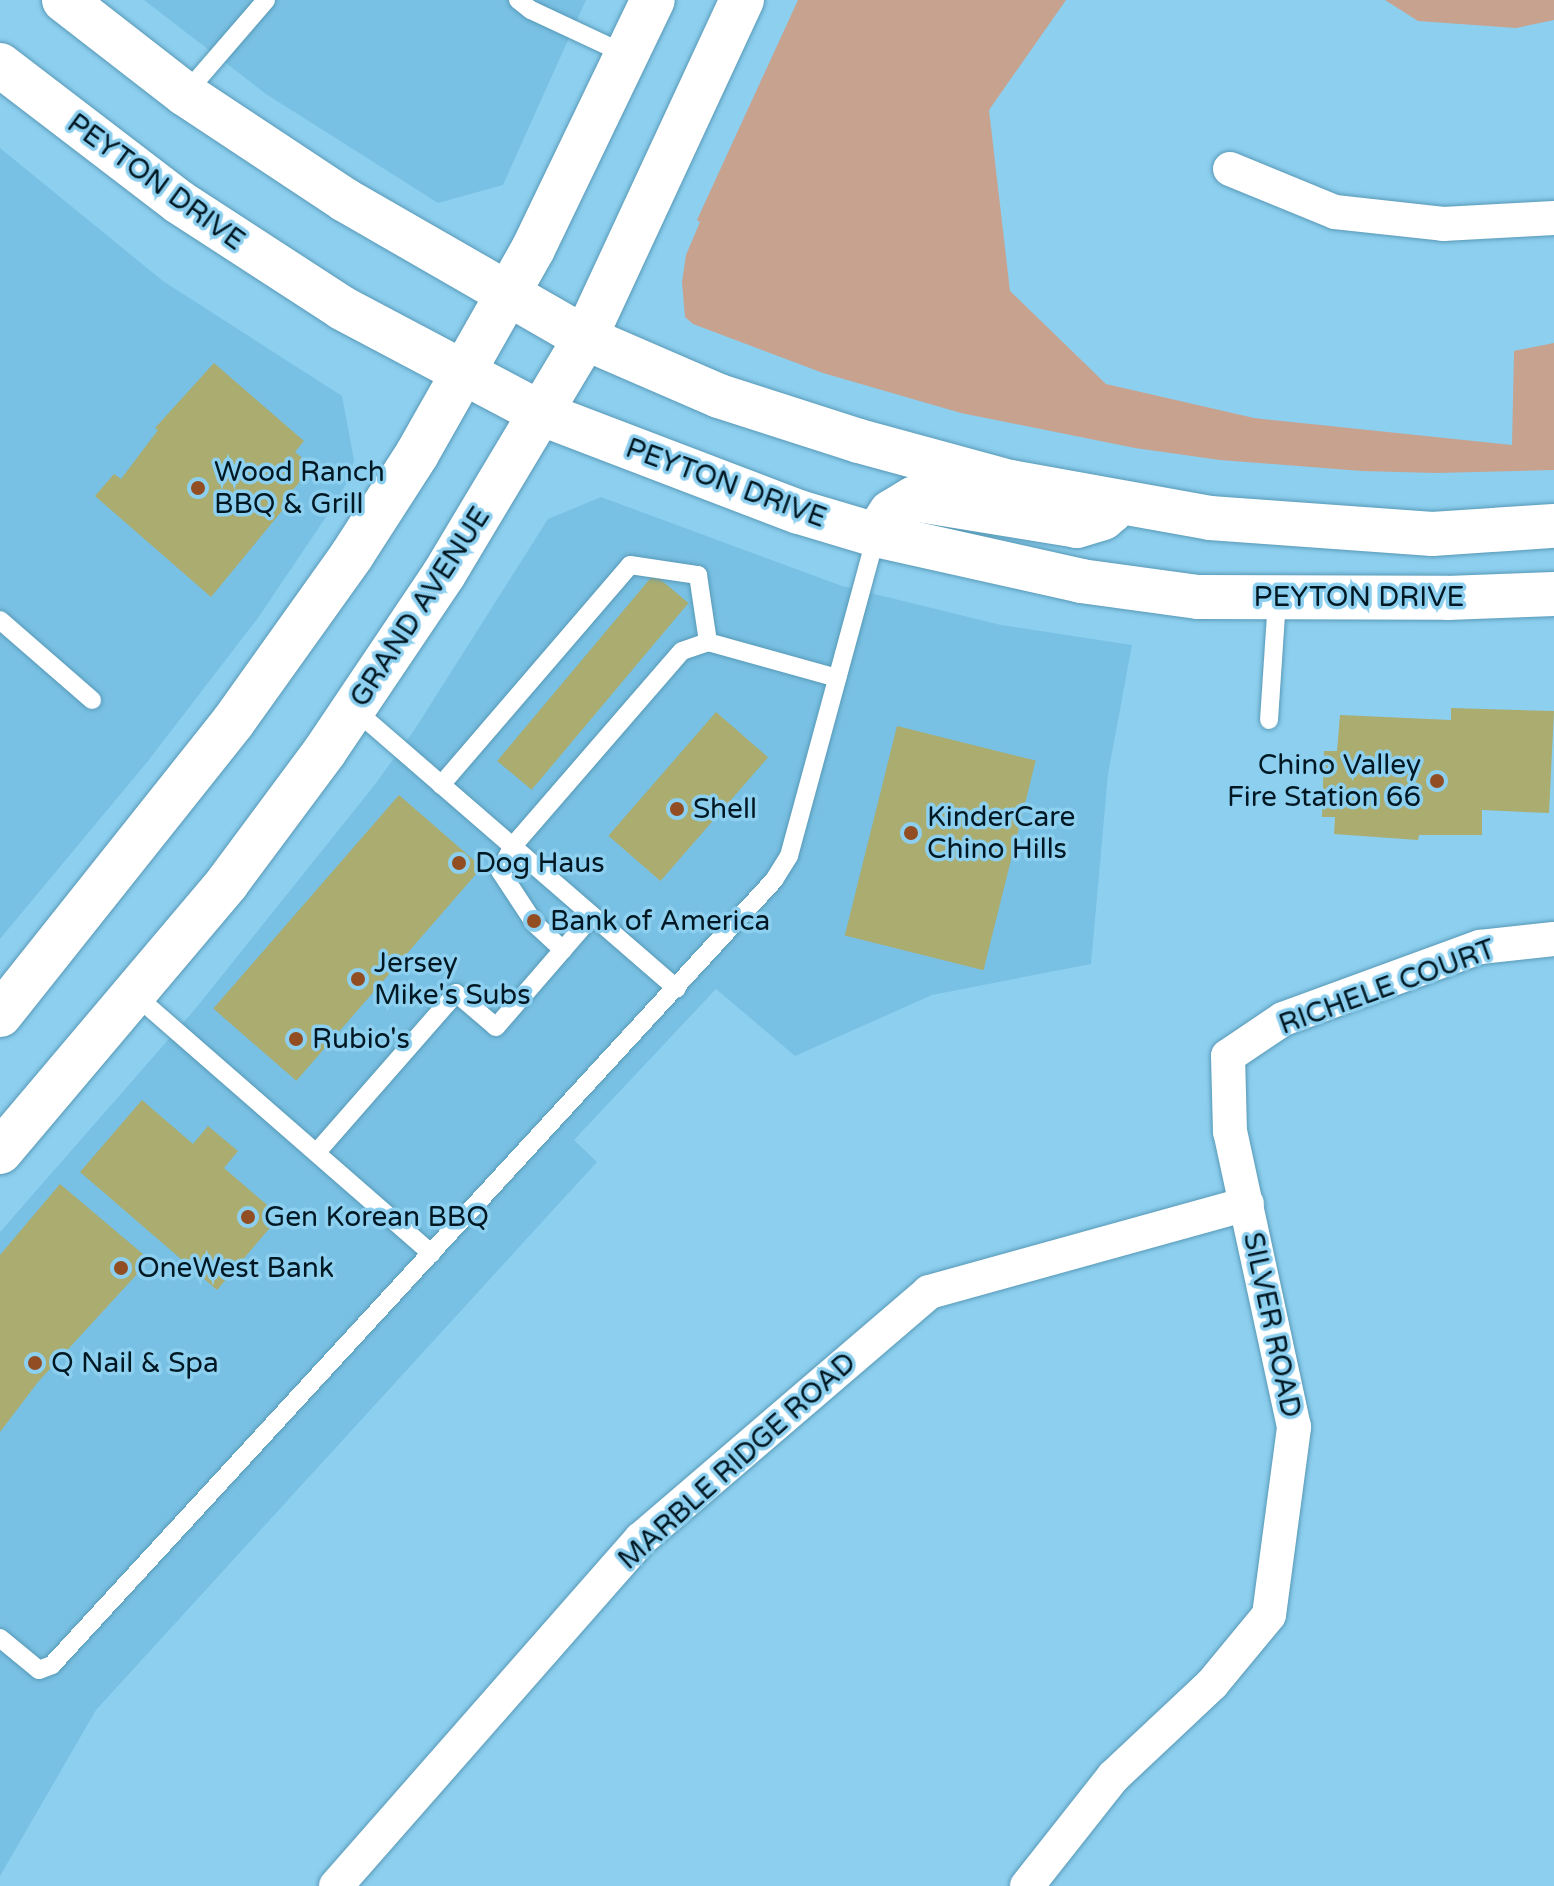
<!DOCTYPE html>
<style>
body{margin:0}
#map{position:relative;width:1554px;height:1886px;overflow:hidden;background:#8dcfef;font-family:"Varela Round",sans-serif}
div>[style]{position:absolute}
.built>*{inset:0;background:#79c1e4}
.green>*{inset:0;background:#c7a28e}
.building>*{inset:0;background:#aaac70;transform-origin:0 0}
.roads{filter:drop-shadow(0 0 2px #5899b7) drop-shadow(0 0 2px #5899b7)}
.service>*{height:18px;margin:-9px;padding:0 9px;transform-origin:9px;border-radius:9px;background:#fff}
.minor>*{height:34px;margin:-17px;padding:0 17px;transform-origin:17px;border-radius:17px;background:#fff}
.primary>*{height:44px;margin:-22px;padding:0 22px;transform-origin:22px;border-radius:22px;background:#fff}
.dots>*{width:22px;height:22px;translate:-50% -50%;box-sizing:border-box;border:4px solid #8dcfef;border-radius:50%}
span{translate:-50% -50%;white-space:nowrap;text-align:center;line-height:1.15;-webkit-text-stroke:7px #8dcfef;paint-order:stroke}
.street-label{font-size:28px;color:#001823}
.poi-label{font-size:28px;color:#001823}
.left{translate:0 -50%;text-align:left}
.right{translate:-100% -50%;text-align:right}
</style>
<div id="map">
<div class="built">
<i style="clip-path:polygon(144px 0,586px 0,503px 185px,438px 203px,266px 94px)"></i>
<i style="clip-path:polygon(0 148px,163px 281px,342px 396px,354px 460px,349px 479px,330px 511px,258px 618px,148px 761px,0 939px)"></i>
<i style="clip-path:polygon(601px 497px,842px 586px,1001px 625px,1132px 645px,1108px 774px,1091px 964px,932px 995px,795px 1056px,716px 989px,574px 1140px,597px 1162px,96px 1710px,0 1876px,0 1232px,196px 1008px,373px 787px,413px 732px,548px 519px)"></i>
</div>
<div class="green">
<i style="clip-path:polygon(798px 0,1066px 0,989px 110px,1010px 291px,1106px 384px,1254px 418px,1512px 445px,1514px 351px,1554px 343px,1554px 470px,1436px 473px,1362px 471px,1220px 460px,1135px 448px,961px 413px,823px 373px,693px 324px,685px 317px,682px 282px,686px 255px,700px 222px,697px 220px)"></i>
<i style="clip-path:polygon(1385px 0,1554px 0,1554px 20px,1516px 28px,1418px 21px)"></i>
</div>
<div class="building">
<i style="clip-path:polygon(214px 363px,304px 441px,295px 452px,313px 467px,282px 502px,286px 506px,211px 597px,95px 496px,114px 474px,121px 479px,158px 430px,155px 428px)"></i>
<i style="left:654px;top:574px;width:45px;height:244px;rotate:40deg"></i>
<i style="clip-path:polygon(1451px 708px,1554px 711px,1549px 813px,1482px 810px,1482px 835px,1419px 835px,1418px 840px,1334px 834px,1335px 817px,1322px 817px,1324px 751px,1337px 751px,1340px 715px,1451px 720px)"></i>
<i style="left:716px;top:712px;width:69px;height:164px;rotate:41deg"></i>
<i style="left:897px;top:726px;width:143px;height:216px;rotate:14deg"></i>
<i style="left:399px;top:795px;width:110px;height:283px;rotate:41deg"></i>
<i style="clip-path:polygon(142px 1100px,193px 1144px,208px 1126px,238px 1151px,224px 1168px,280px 1216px,217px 1290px,80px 1172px)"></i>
<i style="clip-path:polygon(60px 1184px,150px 1260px,38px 1382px,0 1432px,0 1255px)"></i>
</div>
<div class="roads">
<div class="service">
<i style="left:518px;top:0;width:16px;rotate:38deg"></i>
<i style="left:531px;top:10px;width:106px;rotate:25.1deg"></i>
<i style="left:185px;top:94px;width:124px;rotate:-49.2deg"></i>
<i style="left:0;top:620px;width:122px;rotate:41deg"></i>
<i style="left:354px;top:709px;width:427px;rotate:40.9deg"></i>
<i style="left:1269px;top:720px;width:122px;rotate:-86.2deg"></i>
<i style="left:441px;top:785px;width:290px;rotate:-49.3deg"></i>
<i style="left:630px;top:565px;width:69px;rotate:8.4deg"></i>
<i style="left:698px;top:575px;width:68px;rotate:81.5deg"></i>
<i style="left:563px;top:950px;width:38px;rotate:-137deg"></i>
<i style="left:535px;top:924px;width:64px;rotate:-123.4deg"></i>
<i style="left:500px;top:871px;width:27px;rotate:-63deg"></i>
<i style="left:512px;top:847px;width:259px;rotate:-49.1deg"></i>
<i style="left:682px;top:651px;width:28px;rotate:-19deg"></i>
<i style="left:708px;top:642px;width:134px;rotate:15.6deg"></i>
<i style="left:134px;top:994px;width:395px;rotate:41.1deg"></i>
<i style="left:317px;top:1152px;width:211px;rotate:-48.8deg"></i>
<i style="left:456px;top:993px;width:52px;rotate:40.4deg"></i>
<i style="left:496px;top:1027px;width:147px;rotate:-49.1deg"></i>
<i style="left:0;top:1638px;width:50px;rotate:39.4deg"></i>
<i style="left:39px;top:1670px;width:14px;rotate:-21deg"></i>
<i style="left:52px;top:1665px;width:1067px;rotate:-47.39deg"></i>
<i style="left:774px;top:880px;width:28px;rotate:-58deg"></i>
<i style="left:789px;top:856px;width:333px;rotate:-74.8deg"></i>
</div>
<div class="minor">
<i style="left:1230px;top:169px;width:113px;rotate:22.3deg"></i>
<i style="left:1335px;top:212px;width:109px;rotate:6.3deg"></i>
<i style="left:1443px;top:224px;width:111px;rotate:-3.1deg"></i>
<i style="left:336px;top:1886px;width:462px;rotate:-48.7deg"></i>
<i style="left:641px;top:1539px;width:379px;rotate:-40.6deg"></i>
<i style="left:929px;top:1292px;width:330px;rotate:-15.5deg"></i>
<i style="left:1027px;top:1886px;width:139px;rotate:-51.7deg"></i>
<i style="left:1113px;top:1777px;width:136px;rotate:-43.2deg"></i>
<i style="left:1212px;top:1684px;width:89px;rotate:-50.4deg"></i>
<i style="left:1269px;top:1615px;width:190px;rotate:-82.4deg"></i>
<i style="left:1294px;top:1427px;width:302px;rotate:-102.2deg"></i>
<i style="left:1230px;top:1132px;width:76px;rotate:-91.5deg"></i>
<i style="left:1228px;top:1056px;width:66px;rotate:-33.9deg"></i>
<i style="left:1283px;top:1019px;width:210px;rotate:-20.1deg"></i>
<i style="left:1480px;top:947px;width:74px;rotate:-6.2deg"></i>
</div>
<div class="primary">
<i style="left:64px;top:0;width:153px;rotate:37.8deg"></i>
<i style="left:185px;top:94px;width:192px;rotate:33.5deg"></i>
<i style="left:345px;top:200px;width:277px;rotate:29.9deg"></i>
<i style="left:585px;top:338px;width:146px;rotate:23.4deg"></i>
<i style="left:719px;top:396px;width:147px;rotate:17.8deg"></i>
<i style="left:859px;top:441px;width:156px;rotate:15.2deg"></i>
<i style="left:1010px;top:482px;width:203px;rotate:10.2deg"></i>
<i style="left:1210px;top:518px;width:223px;rotate:4.1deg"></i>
<i style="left:1432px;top:534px;width:122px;rotate:-3.8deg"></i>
<i style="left:0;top:65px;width:225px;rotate:37.4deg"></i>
<i style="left:179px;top:202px;width:194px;rotate:33deg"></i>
<i style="left:342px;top:308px;width:226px;rotate:27.9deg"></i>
<i style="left:542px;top:414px;width:275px;rotate:20.9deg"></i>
<i style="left:799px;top:512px;width:80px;rotate:16.6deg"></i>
<i style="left:876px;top:535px;width:210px;rotate:12.6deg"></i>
<i style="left:1081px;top:581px;width:118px;rotate:7.8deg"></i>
<i style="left:1198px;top:597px;width:249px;rotate:0.2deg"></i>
<i style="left:1447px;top:598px;width:107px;rotate:-2.1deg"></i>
<i style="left:876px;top:535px;width:27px;rotate:-57deg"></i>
<i style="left:891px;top:512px;width:26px;rotate:-31deg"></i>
<i style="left:913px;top:499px;width:166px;rotate:9.3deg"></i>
<i style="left:1077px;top:526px;width:27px;rotate:-17deg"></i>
<i style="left:1103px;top:518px;width:11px;rotate:-41deg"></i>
<i style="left:1111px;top:511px;width:10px;rotate:-90deg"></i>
<i style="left:0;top:1015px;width:374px;rotate:-51.5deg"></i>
<i style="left:233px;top:722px;width:205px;rotate:-54.5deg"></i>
<i style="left:352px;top:555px;width:120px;rotate:-57.2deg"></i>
<i style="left:417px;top:454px;width:236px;rotate:-60.5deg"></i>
<i style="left:533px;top:249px;width:276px;rotate:-64.3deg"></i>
<i style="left:0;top:1152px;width:352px;rotate:-49.8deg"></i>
<i style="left:227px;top:883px;width:164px;rotate:-53.4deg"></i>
<i style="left:325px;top:751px;width:213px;rotate:-56.1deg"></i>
<i style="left:444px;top:574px;width:275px;rotate:-59.1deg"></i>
<i style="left:585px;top:338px;width:373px;rotate:-65.1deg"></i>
</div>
</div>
<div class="dots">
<i style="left:198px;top:488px;background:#924d22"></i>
<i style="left:1437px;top:781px;background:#924d22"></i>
<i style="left:677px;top:809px;background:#924d22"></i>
<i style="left:911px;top:833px;background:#924d22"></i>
<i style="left:459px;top:863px;background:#924d22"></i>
<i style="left:534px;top:921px;background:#924d22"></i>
<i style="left:358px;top:979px;background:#924d22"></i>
<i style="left:296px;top:1039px;background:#924d22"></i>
<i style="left:248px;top:1217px;background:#924d22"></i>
<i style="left:121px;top:1268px;background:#924d22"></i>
<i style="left:35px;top:1363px;background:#924d22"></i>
</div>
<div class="street-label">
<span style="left:156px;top:182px;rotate:36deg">PEYTON DRIVE</span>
<span style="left:726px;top:483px;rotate:20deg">PEYTON DRIVE</span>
<span style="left:1359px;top:597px">PEYTON DRIVE</span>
<span style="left:420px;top:607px;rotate:-57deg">GRAND AVENUE</span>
<span style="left:1387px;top:987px;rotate:-20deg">RICHELE COURT</span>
<span style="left:1272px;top:1325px;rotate:78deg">SILVER ROAD</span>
<span style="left:737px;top:1461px;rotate:-42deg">MARBLE RIDGE ROAD</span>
</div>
<div class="poi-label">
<span class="left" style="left:214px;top:488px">Wood Ranch<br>BBQ &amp; Grill</span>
<span class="right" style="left:1421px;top:781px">Chino Valley<br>Fire Station 66</span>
<span class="left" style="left:693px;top:809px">Shell</span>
<span class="left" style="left:927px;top:833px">KinderCare<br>Chino Hills</span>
<span class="left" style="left:475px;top:863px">Dog Haus</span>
<span class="left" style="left:550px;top:921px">Bank of America</span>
<span class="left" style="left:374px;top:979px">Jersey<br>Mike's Subs</span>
<span class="left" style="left:312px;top:1039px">Rubio's</span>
<span class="left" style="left:264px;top:1217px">Gen Korean BBQ</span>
<span class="left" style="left:137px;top:1268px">OneWest Bank</span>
<span class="left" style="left:51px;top:1363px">Q Nail &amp; Spa</span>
</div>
</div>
